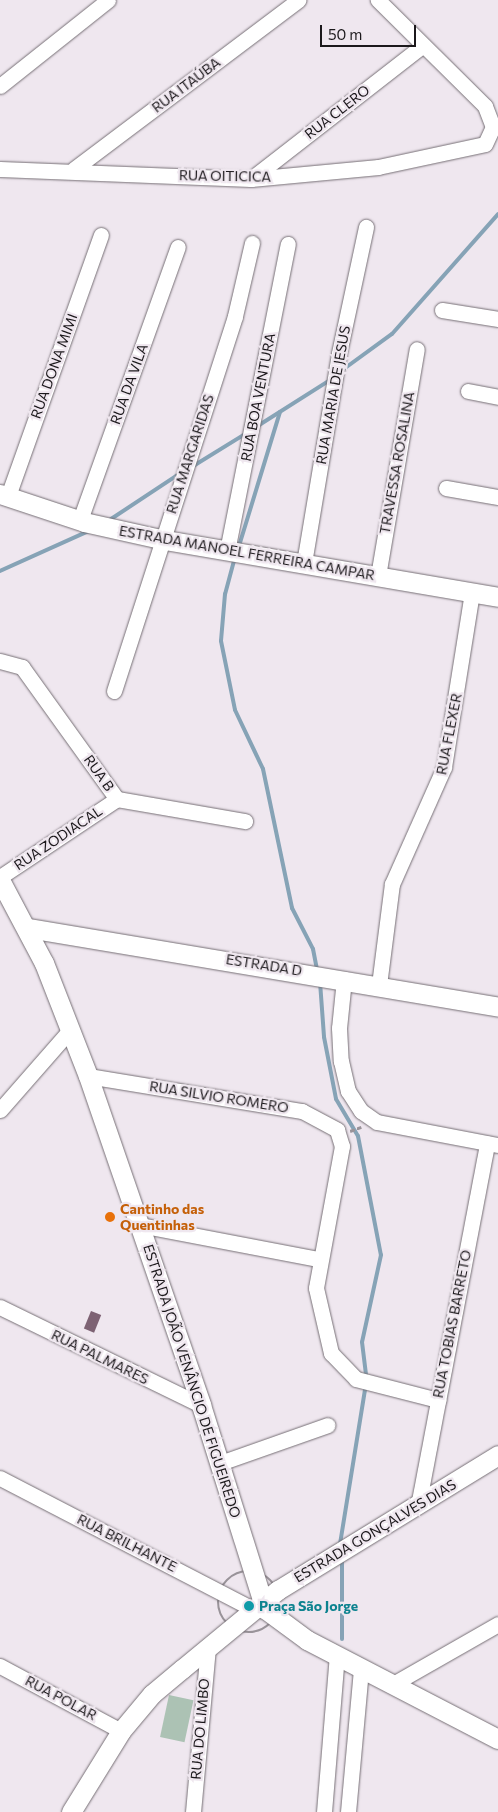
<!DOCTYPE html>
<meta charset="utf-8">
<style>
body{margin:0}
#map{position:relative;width:498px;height:1812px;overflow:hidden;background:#efe7ef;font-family:Commissioner,sans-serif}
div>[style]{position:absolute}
.green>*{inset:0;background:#acc2b4;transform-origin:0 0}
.stream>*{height:4px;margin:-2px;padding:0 2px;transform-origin:2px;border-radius:2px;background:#86a3b6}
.building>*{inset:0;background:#7d6273;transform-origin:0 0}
.path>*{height:2.5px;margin-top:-1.25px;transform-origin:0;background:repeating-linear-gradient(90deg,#999399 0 5px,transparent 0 7.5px)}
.path>.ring{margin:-1.25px;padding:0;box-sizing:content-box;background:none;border:2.5px solid #999399;border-radius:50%}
.roads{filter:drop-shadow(0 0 1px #766f75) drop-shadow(0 0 1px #766f75)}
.minor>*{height:15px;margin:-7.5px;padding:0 7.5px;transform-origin:7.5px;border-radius:7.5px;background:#fff}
.tertiary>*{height:19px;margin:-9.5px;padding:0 9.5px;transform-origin:9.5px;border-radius:9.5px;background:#fff}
.dots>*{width:14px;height:14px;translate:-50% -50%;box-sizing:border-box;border:2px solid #efe7ef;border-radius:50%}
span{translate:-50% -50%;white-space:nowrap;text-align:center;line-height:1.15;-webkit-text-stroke:4.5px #efe7ef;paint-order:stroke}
.street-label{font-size:14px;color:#1b181b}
.food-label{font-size:14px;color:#c56008;font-weight:700}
.left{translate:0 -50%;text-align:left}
.culture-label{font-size:14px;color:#0d838f;font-weight:700}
.scale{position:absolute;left:320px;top:25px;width:96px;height:22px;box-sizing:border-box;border:2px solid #1b181b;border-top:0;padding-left:6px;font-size:15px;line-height:18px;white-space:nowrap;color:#1b181b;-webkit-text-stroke:4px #efe7ef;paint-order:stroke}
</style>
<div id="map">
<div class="green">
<i style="left:169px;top:1695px;width:25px;height:43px;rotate:12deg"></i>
</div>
<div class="stream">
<i style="left:341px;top:371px;width:63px;rotate:-36deg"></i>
<i style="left:392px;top:334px;width:160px;rotate:-48.5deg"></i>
<i style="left:256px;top:427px;width:88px;rotate:-32.4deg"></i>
<i style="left:190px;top:468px;width:65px;rotate:-31.7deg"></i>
<i style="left:108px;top:521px;width:85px;rotate:-33.5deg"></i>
<i style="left:239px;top:546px;width:140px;rotate:-73deg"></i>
<i style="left:235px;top:557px;width:38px;rotate:105deg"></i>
<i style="left:225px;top:594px;width:47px;rotate:94.9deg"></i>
<i style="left:221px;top:641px;width:70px;rotate:78.5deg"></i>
<i style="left:235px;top:710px;width:65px;rotate:64.6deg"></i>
<i style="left:263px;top:769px;width:142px;rotate:78.2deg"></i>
<i style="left:292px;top:908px;width:46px;rotate:62.9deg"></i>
<i style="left:313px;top:949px;width:21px;rotate:79deg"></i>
<i style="left:0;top:571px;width:100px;rotate:-24.3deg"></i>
<i style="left:320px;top:982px;width:55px;rotate:85.8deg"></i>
<i style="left:324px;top:1037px;width:63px;rotate:79deg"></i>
<i style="left:336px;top:1099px;width:43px;rotate:59.3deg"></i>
<i style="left:358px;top:1136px;width:121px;rotate:79.1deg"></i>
<i style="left:381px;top:1255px;width:89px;rotate:102.3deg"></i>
<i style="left:362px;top:1342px;width:35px;rotate:83deg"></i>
<i style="left:340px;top:1544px;width:162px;rotate:-80.8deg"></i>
<i style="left:342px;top:1559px;width:80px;rotate:90deg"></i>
</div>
<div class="building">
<i style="left:91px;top:1311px;width:11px;height:19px;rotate:22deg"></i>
</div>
<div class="path">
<i style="left:350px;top:1131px;width:12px;rotate:-20deg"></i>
<i class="ring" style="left:218px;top:1571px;width:59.5px;height:59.5px"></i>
</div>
<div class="roads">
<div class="minor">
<i style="left:0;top:86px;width:138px;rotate:-38.5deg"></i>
<i style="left:0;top:169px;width:251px;rotate:2.3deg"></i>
<i style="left:251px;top:179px;width:128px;rotate:-5.4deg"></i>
<i style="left:378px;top:167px;width:109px;rotate:-12.1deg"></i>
<i style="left:485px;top:144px;width:19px;rotate:-65deg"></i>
<i style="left:493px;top:127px;width:22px;rotate:-111deg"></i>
<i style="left:485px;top:106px;width:151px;rotate:-135.3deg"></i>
<i style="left:74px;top:169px;width:281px;rotate:-37deg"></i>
<i style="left:251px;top:179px;width:218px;rotate:-37.9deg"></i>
<i style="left:442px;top:310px;width:57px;rotate:9.1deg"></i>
<i style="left:468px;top:391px;width:31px;rotate:11deg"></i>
<i style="left:446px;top:488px;width:53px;rotate:9.8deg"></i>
<i style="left:8px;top:496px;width:277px;rotate:-70.4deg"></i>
<i style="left:80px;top:520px;width:290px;rotate:-70.3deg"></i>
<i style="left:227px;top:551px;width:313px;rotate:-78.8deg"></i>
<i style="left:304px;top:563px;width:213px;rotate:-80.5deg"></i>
<i style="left:339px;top:353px;width:129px;rotate:-77.9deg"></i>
<i style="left:378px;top:576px;width:230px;rotate:-80.3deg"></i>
<i style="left:0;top:661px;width:23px;rotate:15deg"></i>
<i style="left:22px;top:667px;width:163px;rotate:54.3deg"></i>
<i style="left:117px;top:799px;width:130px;rotate:9.8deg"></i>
<i style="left:114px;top:691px;width:394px;rotate:-72.1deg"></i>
<i style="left:235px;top:316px;width:75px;rotate:-76.9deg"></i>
<i style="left:0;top:877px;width:141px;rotate:-33.7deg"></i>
<i style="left:344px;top:979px;width:49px;rotate:95.8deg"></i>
<i style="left:339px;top:1028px;width:33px;rotate:87deg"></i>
<i style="left:341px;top:1061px;width:31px;rotate:77deg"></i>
<i style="left:348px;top:1091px;width:24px;rotate:57deg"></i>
<i style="left:361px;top:1111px;width:19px;rotate:35deg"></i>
<i style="left:377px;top:1122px;width:123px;rotate:10.8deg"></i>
<i style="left:379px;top:985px;width:102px;rotate:-82.7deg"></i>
<i style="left:392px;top:884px;width:128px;rotate:-66deg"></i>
<i style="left:444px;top:767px;width:177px;rotate:-80.9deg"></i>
<i style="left:88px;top:1076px;width:217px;rotate:9.3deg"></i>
<i style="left:302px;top:1111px;width:40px;rotate:28deg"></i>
<i style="left:337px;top:1130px;width:17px;rotate:73deg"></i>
<i style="left:342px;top:1146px;width:144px;rotate:100.4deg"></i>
<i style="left:316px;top:1288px;width:67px;rotate:77deg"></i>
<i style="left:331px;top:1353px;width:36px;rotate:46deg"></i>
<i style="left:356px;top:1379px;width:85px;rotate:14.4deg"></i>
<i style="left:0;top:1110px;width:106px;rotate:-48.8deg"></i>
<i style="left:140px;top:1225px;width:181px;rotate:10.8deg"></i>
<i style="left:0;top:1307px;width:224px;rotate:26deg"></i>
<i style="left:220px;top:1463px;width:114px;rotate:-19.4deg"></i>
<i style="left:0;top:1478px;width:285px;rotate:27.4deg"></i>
<i style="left:418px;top:1506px;width:369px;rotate:-79.2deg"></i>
<i style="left:0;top:1666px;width:137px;rotate:28.2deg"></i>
<i style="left:393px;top:1684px;width:121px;rotate:-29.7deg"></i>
<i style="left:193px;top:1812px;width:166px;rotate:-84.8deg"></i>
<i style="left:324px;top:1812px;width:158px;rotate:-85.3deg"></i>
<i style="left:348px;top:1812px;width:145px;rotate:-84.8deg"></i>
</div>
<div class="tertiary">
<i style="left:0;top:494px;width:89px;rotate:18.4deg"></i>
<i style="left:84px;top:522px;width:83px;rotate:12.5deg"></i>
<i style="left:165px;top:540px;width:338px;rotate:9.7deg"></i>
<i style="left:0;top:880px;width:94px;rotate:62.1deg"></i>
<i style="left:44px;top:963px;width:121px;rotate:68.7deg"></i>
<i style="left:88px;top:1076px;width:348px;rotate:71deg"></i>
<i style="left:201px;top:1405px;width:214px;rotate:72.6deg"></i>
<i style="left:265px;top:1609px;width:52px;rotate:36.4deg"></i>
<i style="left:307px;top:1640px;width:215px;rotate:27.4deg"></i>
<i style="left:28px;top:928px;width:477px;rotate:9.5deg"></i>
<i style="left:71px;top:1812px;width:95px;rotate:-58.3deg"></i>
<i style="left:121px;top:1731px;width:48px;rotate:-50deg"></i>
<i style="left:152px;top:1694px;width:39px;rotate:-40deg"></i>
<i style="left:182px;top:1669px;width:124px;rotate:-39.5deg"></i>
<i style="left:278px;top:1590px;width:258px;rotate:-31.5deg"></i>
</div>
</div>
<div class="dots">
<i style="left:110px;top:1217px;background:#e8710a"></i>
<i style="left:249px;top:1606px;background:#0f9aa8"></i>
</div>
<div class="street-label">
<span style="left:186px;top:85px;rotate:-37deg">RUA ITAÚBA</span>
<span style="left:337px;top:112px;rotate:-38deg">RUA CLERO</span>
<span style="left:225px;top:176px;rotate:1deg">RUA OITICICA</span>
<span style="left:54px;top:366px;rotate:-70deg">RUA DONA MIMI</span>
<span style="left:129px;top:384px;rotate:-70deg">RUA DA VILA</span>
<span style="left:333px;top:395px;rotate:-80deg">RUA MARIA DE JESUS</span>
<span style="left:258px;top:397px;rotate:-79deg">RUA BOA VENTURA</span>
<span style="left:190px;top:454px;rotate:-72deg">RUA MARGARIDAS</span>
<span style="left:397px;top:463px;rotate:-80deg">TRAVESSA ROSALINA</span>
<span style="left:247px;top:553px;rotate:10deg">ESTRADA MANOEL FERREIRA CAMPAR</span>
<span style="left:449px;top:734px;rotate:-79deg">RUA FLEXER</span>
<span style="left:99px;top:773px;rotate:54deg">RUA B</span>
<span style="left:58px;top:838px;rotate:-34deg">RUA ZODIACAL</span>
<span style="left:264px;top:965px;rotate:9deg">ESTRADA D</span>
<span style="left:219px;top:1097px;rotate:9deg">RUA SILVIO ROMERO</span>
<span style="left:452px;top:1324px;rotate:-79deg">RUA TOBIAS BARRETO</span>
<span style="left:100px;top:1357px;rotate:26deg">RUA PALMARES</span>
<span style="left:192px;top:1381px;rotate:72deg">ESTRADA JOÃO VENÂNCIO DE FIGUEIREDO</span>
<span style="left:375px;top:1531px;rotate:-31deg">ESTRADA GONÇALVES DIAS</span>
<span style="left:127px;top:1543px;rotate:27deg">RUA BRILHANTE</span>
<span style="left:61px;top:1698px;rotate:28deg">RUA POLAR</span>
<span style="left:200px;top:1729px;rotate:-85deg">RUA DO LIMBO</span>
</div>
<div class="food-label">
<span class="left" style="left:120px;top:1217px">Cantinho das<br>Quentinhas</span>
</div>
<div class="culture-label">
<span class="left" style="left:259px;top:1606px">Praça São Jorge</span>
</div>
<div class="scale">50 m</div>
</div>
